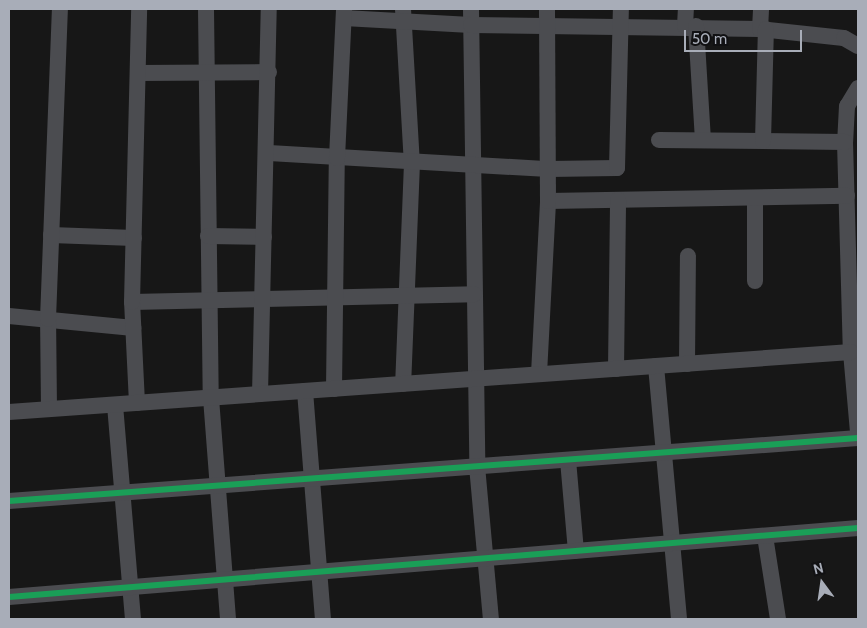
<!DOCTYPE html>
<style>
body{margin:0}
#map{position:relative;width:867px;height:628px;overflow:hidden;background:#171717;font-family:Cabin,sans-serif}
div>[style]{position:absolute}
.street>*{height:16px;margin:-8px;padding:0 8px;transform-origin:8px;border-radius:8px;background:#4b4c50}
.cycleway>*{height:6px;margin:-3px;padding:0 3px;transform-origin:3px;border-radius:3px;background:#1a9f57}
span{translate:-50% -50%;white-space:nowrap;text-align:center;line-height:1.15;-webkit-text-stroke:4px #111113;paint-order:stroke}
.frame{position:absolute;inset:0;border:10px solid #a8adb8;pointer-events:none}
.north{position:absolute;left:797px;top:558px;width:50px;height:50px;-webkit-text-stroke:4px #111113;paint-order:stroke;rotate:346deg;font-size:14px;font-weight:700;line-height:20px;text-align:center;color:#a8adb8}
.north::after{content:'';display:block;margin:auto;width:18px;height:22px;background:#a8adb8;clip-path:polygon(50% 0,100% 100%,50% 72%,0 100%)}
.scale{position:absolute;left:684px;top:30px;width:118px;height:22px;box-sizing:border-box;border:2px solid #a8adb8;border-top:0;padding-left:6px;font-size:15px;line-height:18px;white-space:nowrap;color:#a8adb8;-webkit-text-stroke:4px #111113;paint-order:stroke}
</style>
<div id="map">
<div class="street">
<i style="left:206px;top:9px;width:389px;rotate:89.3deg"></i>
<i style="left:211px;top:398px;width:222px;rotate:85.6deg"></i>
<i style="left:403px;top:9px;width:154px;rotate:86.7deg"></i>
<i style="left:412px;top:163px;width:221px;rotate:92.3deg"></i>
<i style="left:471px;top:9px;width:457px;rotate:89.2deg"></i>
<i style="left:477px;top:466px;width:154px;rotate:84.8deg"></i>
<i style="left:344px;top:18px;width:127px;rotate:3.2deg"></i>
<i style="left:471px;top:25px;width:289px;rotate:0.8deg"></i>
<i style="left:760px;top:29px;width:84px;rotate:6.1deg"></i>
<i style="left:844px;top:38px;width:16px;rotate:30deg"></i>
<i style="left:685px;top:26px;width:17px;rotate:-87deg"></i>
<i style="left:696px;top:26px;width:114px;rotate:86.5deg"></i>
<i style="left:760px;top:29px;width:20px;rotate:-87deg"></i>
<i style="left:138px;top:73px;width:131px;rotate:-0.4deg"></i>
<i style="left:858px;top:88px;width:21px;rotate:121deg"></i>
<i style="left:847px;top:106px;width:36px;rotate:93deg"></i>
<i style="left:845px;top:142px;width:210px;rotate:88.4deg"></i>
<i style="left:851px;top:352px;width:80px;rotate:85deg"></i>
<i style="left:659px;top:140px;width:186px;rotate:0.6deg"></i>
<i style="left:763px;top:141px;width:112px;rotate:-88.5deg"></i>
<i style="left:269px;top:153px;width:280px;rotate:3.3deg"></i>
<i style="left:549px;top:169px;width:68px;rotate:-0.8deg"></i>
<i style="left:617px;top:168px;width:159px;rotate:-88.6deg"></i>
<i style="left:755px;top:198px;width:83px;rotate:90deg"></i>
<i style="left:548px;top:201px;width:299px;rotate:-1deg"></i>
<i style="left:51px;top:235px;width:83px;rotate:2.1deg"></i>
<i style="left:208px;top:236px;width:56px;rotate:1deg"></i>
<i style="left:132px;top:302px;width:342px;rotate:-1.3deg"></i>
<i style="left:9px;top:316px;width:125px;rotate:5.5deg"></i>
<i style="left:687px;top:364px;width:108px;rotate:-89.5deg"></i>
<i style="left:656px;top:366px;width:254px;rotate:84.8deg"></i>
<i style="left:616px;top:369px;width:169px;rotate:-89.3deg"></i>
<i style="left:539px;top:374px;width:173px;rotate:-87deg"></i>
<i style="left:548px;top:201px;width:192px;rotate:-90.3deg"></i>
<i style="left:334px;top:389px;width:231px;rotate:-89.3deg"></i>
<i style="left:337px;top:158px;width:149px;rotate:-87.3deg"></i>
<i style="left:305px;top:391px;width:229px;rotate:85.5deg"></i>
<i style="left:260px;top:394px;width:385px;rotate:-88.7deg"></i>
<i style="left:137px;top:403px;width:101px;rotate:-92.8deg"></i>
<i style="left:132px;top:302px;width:293px;rotate:-88.6deg"></i>
<i style="left:115px;top:405px;width:215px;rotate:85.2deg"></i>
<i style="left:49px;top:409px;width:90px;rotate:-90.6deg"></i>
<i style="left:48px;top:319px;width:310px;rotate:-87.8deg"></i>
<i style="left:9px;top:412px;width:844px;rotate:-4.08deg"></i>
<i style="left:568px;top:460px;width:91px;rotate:85deg"></i>
<i style="left:9px;top:501px;width:851px;rotate:-4.24deg"></i>
<i style="left:765px;top:536px;width:84px;rotate:81.1deg"></i>
<i style="left:9px;top:597px;width:852px;rotate:-4.65deg"></i>
</div>
<div class="cycleway">
<i style="left:9px;top:501px;width:851px;rotate:-4.24deg"></i>
<i style="left:9px;top:597px;width:852px;rotate:-4.65deg"></i>
</div>
<div class="frame"></div>
<div class="north">N</div>
<div class="scale">50 m</div>
</div>
